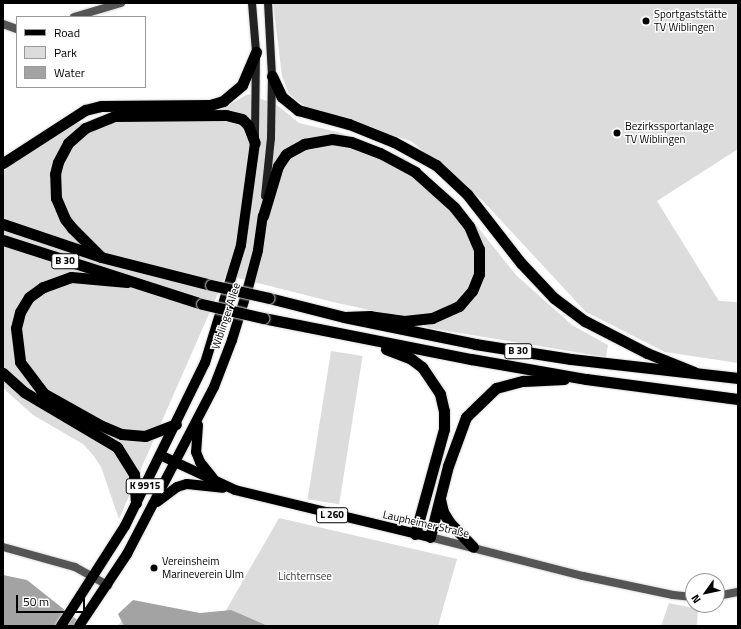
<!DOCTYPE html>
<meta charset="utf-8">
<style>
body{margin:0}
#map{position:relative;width:741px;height:629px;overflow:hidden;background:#fff;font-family:"Titillium Web",sans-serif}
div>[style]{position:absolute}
.green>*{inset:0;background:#dcdcdc;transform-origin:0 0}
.water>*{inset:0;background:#a3a3a3}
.roads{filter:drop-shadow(0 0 1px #dbdbdb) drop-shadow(0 0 1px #dbdbdb)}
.minor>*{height:8px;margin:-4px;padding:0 4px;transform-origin:4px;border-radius:4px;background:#555}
.tertiary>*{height:8px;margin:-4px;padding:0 4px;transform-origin:4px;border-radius:4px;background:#555}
.secondary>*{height:8px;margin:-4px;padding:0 4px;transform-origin:4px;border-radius:4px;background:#222}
.primary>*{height:10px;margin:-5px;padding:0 5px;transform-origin:5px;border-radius:5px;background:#000}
.trunk>*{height:11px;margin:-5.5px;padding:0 5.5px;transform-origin:5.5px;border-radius:5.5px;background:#000}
.bridges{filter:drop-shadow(0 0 1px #dbdbdb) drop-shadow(0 0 1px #dbdbdb)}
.trunk-bridge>*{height:11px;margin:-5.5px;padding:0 5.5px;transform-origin:5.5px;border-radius:5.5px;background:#000}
.dots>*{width:11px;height:11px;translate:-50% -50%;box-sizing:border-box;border:2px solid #fff;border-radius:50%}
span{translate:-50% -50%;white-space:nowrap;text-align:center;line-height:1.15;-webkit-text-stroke:3px #fff;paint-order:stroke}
.shield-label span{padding:1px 3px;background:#fff;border:1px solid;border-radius:3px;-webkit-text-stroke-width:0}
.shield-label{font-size:10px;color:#000;font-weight:700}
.poi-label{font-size:11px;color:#000}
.left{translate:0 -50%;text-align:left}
.street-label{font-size:11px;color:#000}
.park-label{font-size:11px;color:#333}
.frame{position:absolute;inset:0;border:4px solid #000;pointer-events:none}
.legend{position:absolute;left:16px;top:16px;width:130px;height:72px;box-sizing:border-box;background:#fff;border:1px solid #999;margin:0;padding:5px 7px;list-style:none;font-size:12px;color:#000}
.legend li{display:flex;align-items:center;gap:8px;height:20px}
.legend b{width:20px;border:1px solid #999}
.north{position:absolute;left:685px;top:573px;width:40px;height:40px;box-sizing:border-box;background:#fff;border:1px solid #999;border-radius:50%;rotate:237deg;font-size:11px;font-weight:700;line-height:16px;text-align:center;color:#000}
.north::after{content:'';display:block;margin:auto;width:14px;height:18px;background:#000;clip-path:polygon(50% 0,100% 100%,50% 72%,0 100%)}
.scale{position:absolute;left:16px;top:595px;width:69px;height:18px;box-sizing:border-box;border:2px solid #000;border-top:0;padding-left:5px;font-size:12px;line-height:14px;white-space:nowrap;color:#000;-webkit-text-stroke:3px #fff;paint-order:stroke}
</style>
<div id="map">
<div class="green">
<i style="clip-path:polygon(273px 3px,738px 3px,738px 149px,657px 201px,719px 301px,738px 302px,738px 363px,665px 352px,586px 312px,482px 200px,411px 141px,312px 110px,296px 100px,288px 92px,282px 76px)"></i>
<i style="clip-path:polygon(248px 94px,277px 105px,299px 123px,338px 132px,404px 158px,456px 200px,516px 275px,572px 325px,608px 345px,606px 357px,429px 328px,407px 318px,337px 303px,226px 275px,119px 519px,101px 467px,93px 455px,83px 444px,33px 415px,3px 388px,3px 171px,72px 123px,201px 121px)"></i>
<i style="left:331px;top:351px;width:32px;height:150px;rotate:9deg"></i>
<i style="clip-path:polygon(279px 518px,457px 559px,438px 626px,117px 626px,142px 602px,221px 619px)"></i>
<i style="clip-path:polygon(669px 603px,698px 609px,697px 626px,661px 626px)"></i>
</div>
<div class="water">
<i style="clip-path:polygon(3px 575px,27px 580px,85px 626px,3px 626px)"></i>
<i style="clip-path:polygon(133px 600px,200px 613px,231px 610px,268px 626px,124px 626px,118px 614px)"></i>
</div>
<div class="roads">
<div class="minor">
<i style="left:74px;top:17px;width:49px;rotate:-16.6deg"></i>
<i style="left:3px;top:24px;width:15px;rotate:20deg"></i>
<i style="left:3px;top:547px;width:75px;rotate:15.5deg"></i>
<i style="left:75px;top:567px;width:38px;rotate:29deg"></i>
</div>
<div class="tertiary">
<i style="left:430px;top:537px;width:158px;rotate:14.3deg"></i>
<i style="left:583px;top:576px;width:92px;rotate:11.9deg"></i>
<i style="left:673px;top:595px;width:20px;rotate:6deg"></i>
<i style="left:717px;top:596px;width:21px;rotate:-11deg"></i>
</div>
<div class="secondary">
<i style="left:252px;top:3px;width:49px;rotate:85.3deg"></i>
<i style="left:256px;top:52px;width:86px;rotate:90.7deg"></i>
<i style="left:265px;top:196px;width:58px;rotate:-84.1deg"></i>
<i style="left:271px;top:138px;width:62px;rotate:-89.1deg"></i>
<i style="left:272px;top:76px;width:73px;rotate:-93.1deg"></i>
</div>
<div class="primary">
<i style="left:198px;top:425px;width:27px;rotate:94deg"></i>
<i style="left:196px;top:452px;width:11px;rotate:68deg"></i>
<i style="left:200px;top:462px;width:21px;rotate:51deg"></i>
<i style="left:160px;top:455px;width:83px;rotate:25deg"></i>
<i style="left:235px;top:490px;width:201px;rotate:13.6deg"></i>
<i style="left:157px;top:502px;width:25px;rotate:-37deg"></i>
<i style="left:177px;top:487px;width:10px;rotate:-17deg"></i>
<i style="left:187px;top:484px;width:36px;rotate:6deg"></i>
<i style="left:61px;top:626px;width:119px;rotate:-57.4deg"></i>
<i style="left:125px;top:526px;width:182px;rotate:-63.9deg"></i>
<i style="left:205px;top:363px;width:123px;rotate:-73deg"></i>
<i style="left:241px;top:245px;width:103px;rotate:-82.2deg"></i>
<i style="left:79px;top:626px;width:87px;rotate:-56.3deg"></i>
<i style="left:127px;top:554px;width:188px;rotate:-62.5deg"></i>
<i style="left:214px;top:387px;width:50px;rotate:-69deg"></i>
<i style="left:232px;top:340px;width:54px;rotate:-72.9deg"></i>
<i style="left:248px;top:288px;width:39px;rotate:-75deg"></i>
<i style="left:258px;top:250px;width:34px;rotate:-82deg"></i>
</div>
<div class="trunk">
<i style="left:272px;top:76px;width:23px;rotate:65deg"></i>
<i style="left:282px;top:97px;width:21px;rotate:39deg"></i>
<i style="left:298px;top:110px;width:53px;rotate:15.4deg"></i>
<i style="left:349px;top:124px;width:48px;rotate:21.8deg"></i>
<i style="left:394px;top:142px;width:48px;rotate:28.7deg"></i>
<i style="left:436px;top:165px;width:42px;rotate:43.1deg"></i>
<i style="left:467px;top:194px;width:88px;rotate:52deg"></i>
<i style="left:521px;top:263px;width:48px;rotate:46.7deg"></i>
<i style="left:554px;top:298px;width:39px;rotate:37deg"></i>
<i style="left:585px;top:321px;width:70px;rotate:27.3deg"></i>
<i style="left:647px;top:353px;width:51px;rotate:22deg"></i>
<i style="left:3px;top:163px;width:98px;rotate:-32.9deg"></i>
<i style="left:85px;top:110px;width:16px;rotate:-14deg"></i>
<i style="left:101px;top:106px;width:109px;rotate:-0.5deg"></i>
<i style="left:210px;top:105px;width:14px;rotate:-17deg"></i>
<i style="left:223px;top:101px;width:25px;rotate:-40deg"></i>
<i style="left:242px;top:85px;width:36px;rotate:-67deg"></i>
<i style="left:263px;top:216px;width:52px;rotate:-73.3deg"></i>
<i style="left:278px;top:166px;width:14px;rotate:-56deg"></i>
<i style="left:286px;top:154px;width:21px;rotate:-29deg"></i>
<i style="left:304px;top:144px;width:28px;rotate:-10deg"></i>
<i style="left:332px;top:139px;width:19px;rotate:9deg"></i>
<i style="left:351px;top:142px;width:31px;rotate:21deg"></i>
<i style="left:380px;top:153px;width:40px;rotate:28deg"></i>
<i style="left:415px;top:172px;width:52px;rotate:41.9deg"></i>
<i style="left:454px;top:207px;width:24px;rotate:52deg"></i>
<i style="left:469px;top:226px;width:25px;rotate:67deg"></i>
<i style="left:479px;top:249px;width:25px;rotate:90deg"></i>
<i style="left:479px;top:274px;width:18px;rotate:112deg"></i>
<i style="left:472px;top:291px;width:20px;rotate:131deg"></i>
<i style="left:459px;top:306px;width:30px;rotate:156deg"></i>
<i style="left:432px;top:318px;width:28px;rotate:174deg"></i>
<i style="left:404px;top:321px;width:34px;rotate:-172deg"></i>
<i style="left:370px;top:316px;width:26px;rotate:178deg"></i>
<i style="left:3px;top:224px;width:103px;rotate:18.6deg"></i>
<i style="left:101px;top:257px;width:114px;rotate:14.3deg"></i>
<i style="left:3px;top:240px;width:209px;rotate:17.8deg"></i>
<i style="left:101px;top:257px;width:41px;rotate:-135deg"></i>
<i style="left:72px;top:228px;width:11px;rotate:-128deg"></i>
<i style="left:65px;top:219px;width:23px;rotate:-113deg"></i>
<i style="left:56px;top:198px;width:24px;rotate:-92deg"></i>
<i style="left:55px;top:174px;width:12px;rotate:-76deg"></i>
<i style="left:58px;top:162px;width:21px;rotate:-62deg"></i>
<i style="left:68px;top:143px;width:23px;rotate:-41deg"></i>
<i style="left:85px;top:128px;width:32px;rotate:-22deg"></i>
<i style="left:115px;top:116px;width:111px;rotate:-0.5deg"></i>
<i style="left:226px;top:115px;width:16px;rotate:14deg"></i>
<i style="left:242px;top:119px;width:8px;rotate:45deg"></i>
<i style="left:248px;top:125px;width:19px;rotate:69deg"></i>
<i style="left:127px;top:282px;width:56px;rotate:-174.9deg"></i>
<i style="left:71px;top:277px;width:30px;rotate:160deg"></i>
<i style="left:43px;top:287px;width:17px;rotate:144deg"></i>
<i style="left:29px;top:297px;width:17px;rotate:121deg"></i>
<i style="left:20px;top:312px;width:16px;rotate:104deg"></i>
<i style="left:16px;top:328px;width:34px;rotate:83deg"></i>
<i style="left:20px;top:362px;width:39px;rotate:53deg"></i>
<i style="left:43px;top:393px;width:65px;rotate:29.3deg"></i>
<i style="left:100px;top:425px;width:23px;rotate:23deg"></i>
<i style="left:121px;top:434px;width:24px;rotate:5deg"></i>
<i style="left:145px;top:436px;width:33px;rotate:-21deg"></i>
<i style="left:269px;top:298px;width:77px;rotate:14.2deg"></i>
<i style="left:344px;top:317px;width:134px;rotate:11.6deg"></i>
<i style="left:475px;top:344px;width:97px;rotate:8.9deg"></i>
<i style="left:571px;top:359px;width:168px;rotate:6.5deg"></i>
<i style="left:263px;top:318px;width:212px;rotate:11.2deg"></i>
<i style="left:471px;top:359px;width:117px;rotate:9.9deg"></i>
<i style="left:586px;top:379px;width:153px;rotate:7.5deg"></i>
<i style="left:386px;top:349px;width:26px;rotate:21deg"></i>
<i style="left:410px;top:358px;width:15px;rotate:37deg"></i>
<i style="left:422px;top:367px;width:32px;rotate:56deg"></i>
<i style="left:440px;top:394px;width:17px;rotate:77deg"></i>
<i style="left:444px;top:411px;width:18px;rotate:90deg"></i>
<i style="left:444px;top:429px;width:109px;rotate:105.4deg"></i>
<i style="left:3px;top:373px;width:28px;rotate:42deg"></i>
<i style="left:24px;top:392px;width:108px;rotate:30.6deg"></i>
<i style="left:117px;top:447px;width:32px;rotate:58deg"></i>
<i style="left:134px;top:474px;width:29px;rotate:86deg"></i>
<i style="left:440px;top:499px;width:13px;rotate:77deg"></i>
<i style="left:443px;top:512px;width:13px;rotate:58deg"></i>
<i style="left:450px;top:523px;width:33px;rotate:46deg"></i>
<i style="left:430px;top:537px;width:73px;rotate:-75.8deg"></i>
<i style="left:448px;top:466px;width:52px;rotate:-69.8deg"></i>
<i style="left:466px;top:417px;width:42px;rotate:-44deg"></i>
<i style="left:496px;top:388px;width:28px;rotate:-15deg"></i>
<i style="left:523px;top:381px;width:41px;rotate:-2.8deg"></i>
</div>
</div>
<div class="bridges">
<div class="trunk-bridge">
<i style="left:211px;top:285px;width:59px;rotate:12.6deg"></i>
<i style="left:202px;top:304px;width:63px;rotate:12.9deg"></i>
</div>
</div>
<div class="dots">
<i style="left:646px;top:21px;background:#000"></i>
<i style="left:617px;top:133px;background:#000"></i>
<i style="left:154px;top:568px;background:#000"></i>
</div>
<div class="shield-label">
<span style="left:65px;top:261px">B 30</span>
<span style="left:518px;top:351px">B 30</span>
<span style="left:145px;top:486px">K 9915</span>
<span style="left:332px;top:515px">L 260</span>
</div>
<div class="poi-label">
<span class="left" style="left:654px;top:21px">Sportgaststätte<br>TV Wiblingen</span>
<span class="left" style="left:625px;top:133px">Bezirkssportanlage<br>TV Wiblingen</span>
<span class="left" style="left:162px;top:568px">Vereinsheim<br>Marineverein Ulm</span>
</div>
<div class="street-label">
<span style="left:226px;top:316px;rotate:-72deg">Wiblinger Allee</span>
<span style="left:426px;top:524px;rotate:13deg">Laupheimer Straße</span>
</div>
<div class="park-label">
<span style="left:305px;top:576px">Lichternsee</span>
</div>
<div class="frame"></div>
<ul class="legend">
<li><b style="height:5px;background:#000"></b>Road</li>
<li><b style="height:11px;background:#dcdcdc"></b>Park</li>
<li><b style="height:11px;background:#a3a3a3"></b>Water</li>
</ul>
<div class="north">N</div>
<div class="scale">50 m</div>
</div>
